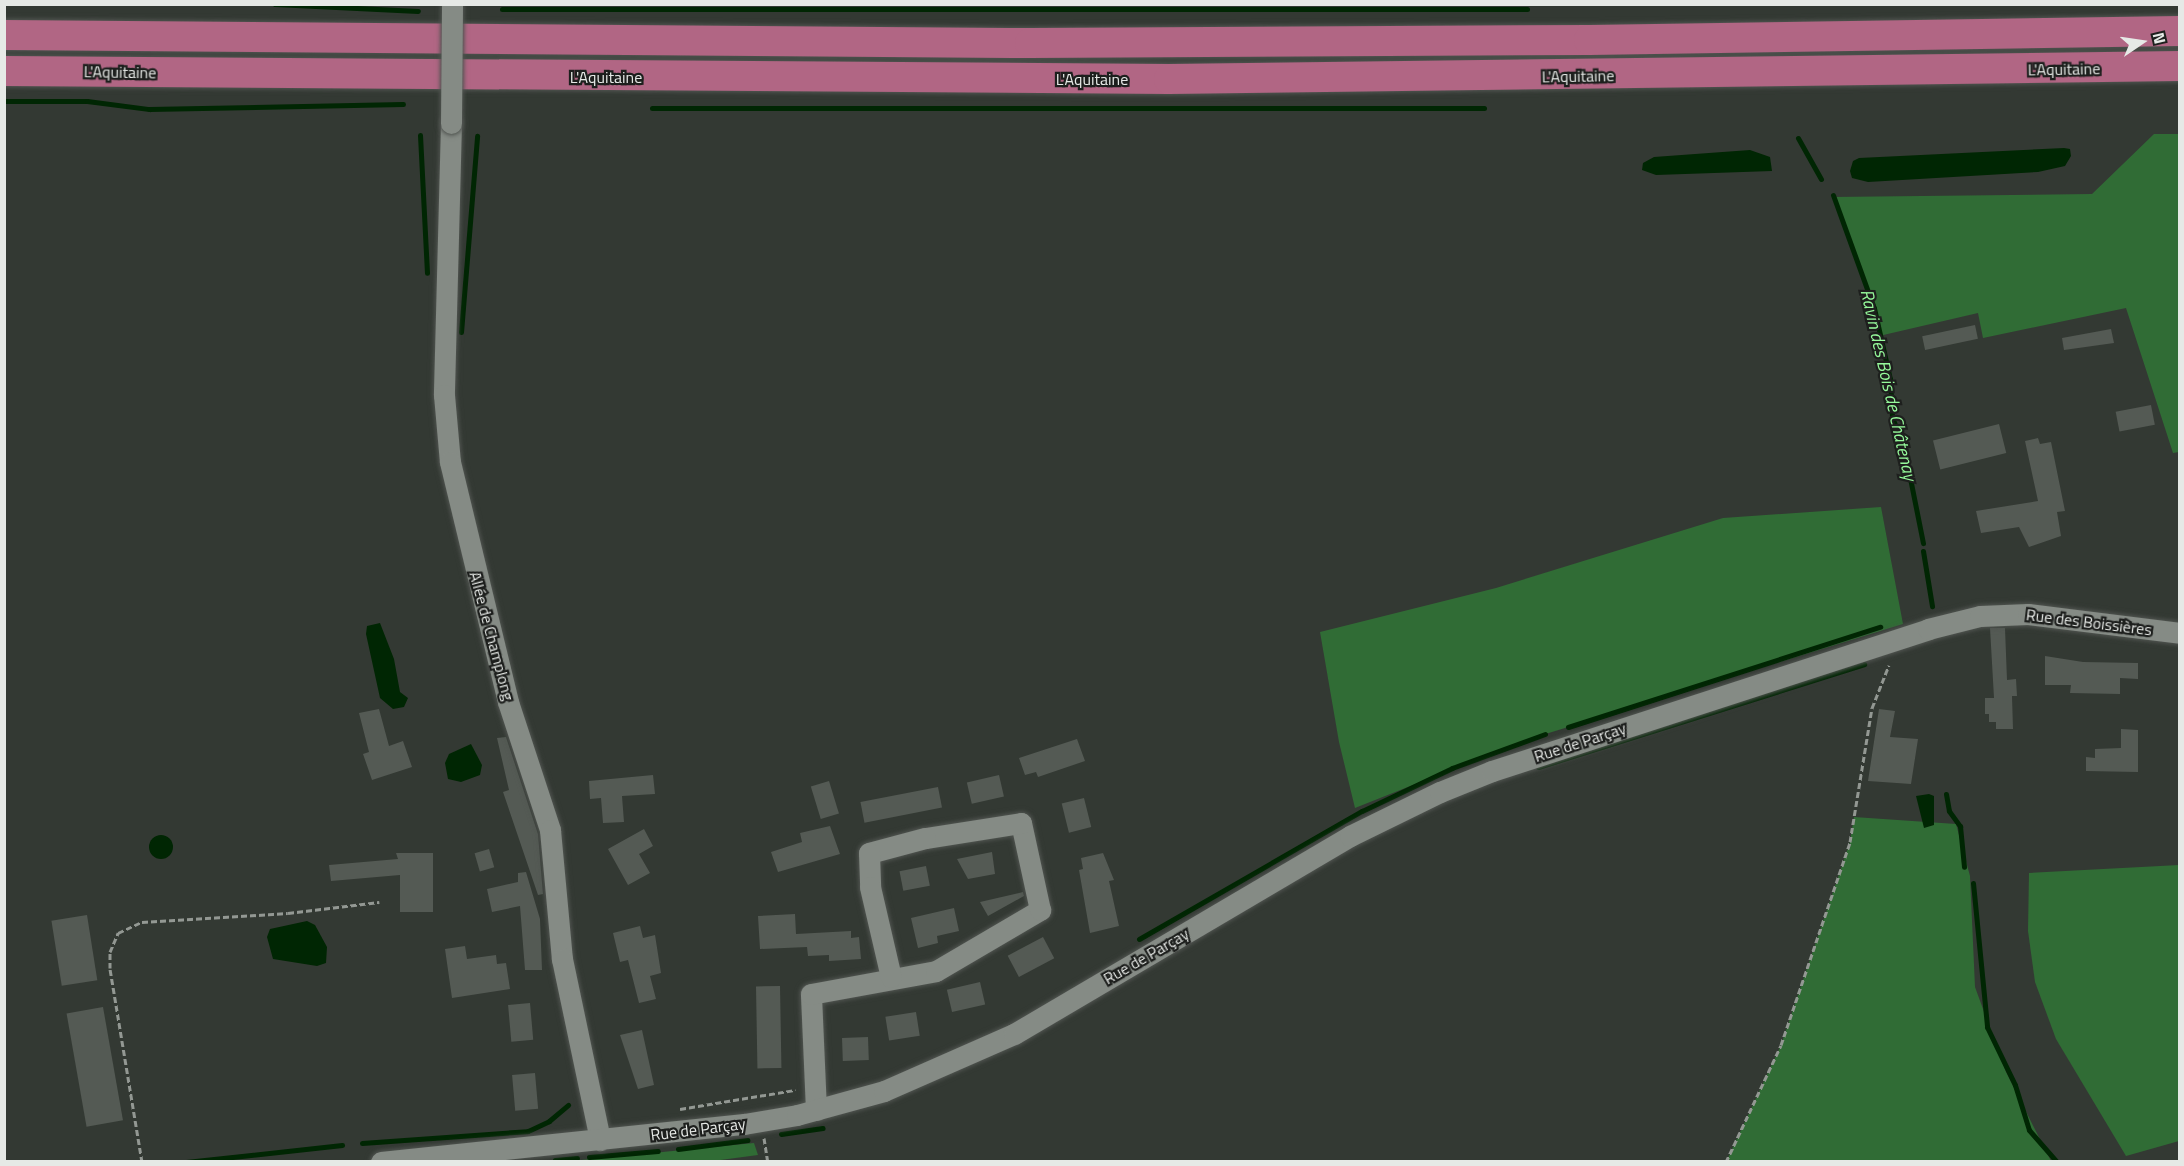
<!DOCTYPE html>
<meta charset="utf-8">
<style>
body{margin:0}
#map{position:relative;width:2184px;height:1166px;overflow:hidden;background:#333933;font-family:"Titillium Web",sans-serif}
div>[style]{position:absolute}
.green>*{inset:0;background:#306c35}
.water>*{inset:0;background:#002603}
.round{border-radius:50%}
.stream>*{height:5px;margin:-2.5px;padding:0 2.5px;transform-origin:2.5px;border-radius:2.5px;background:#002603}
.building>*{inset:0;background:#545a54;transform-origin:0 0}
.path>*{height:3px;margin-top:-1.5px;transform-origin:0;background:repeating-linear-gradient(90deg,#939893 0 6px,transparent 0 9px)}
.roads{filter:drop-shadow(0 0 2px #505450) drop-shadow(0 0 2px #505450)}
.minor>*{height:21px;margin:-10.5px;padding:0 10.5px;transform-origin:10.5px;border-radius:10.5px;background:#858b85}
.highway>*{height:30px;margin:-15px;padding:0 15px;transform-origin:15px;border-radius:15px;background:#b16684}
.bridges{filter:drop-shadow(0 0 2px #505450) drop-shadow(0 0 2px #505450)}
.minor-bridge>*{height:21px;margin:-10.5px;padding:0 10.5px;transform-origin:10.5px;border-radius:10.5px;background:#858b85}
span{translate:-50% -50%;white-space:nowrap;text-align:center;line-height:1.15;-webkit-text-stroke:4.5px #1d1f1d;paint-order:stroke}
.street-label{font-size:16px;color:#e6e9e6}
.water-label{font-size:18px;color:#96fa9b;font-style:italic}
.frame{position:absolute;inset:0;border:6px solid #e6e9e6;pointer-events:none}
.north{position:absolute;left:2112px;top:12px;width:60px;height:60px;-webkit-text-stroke:4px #1d1f1d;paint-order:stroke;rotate:77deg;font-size:16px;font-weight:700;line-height:24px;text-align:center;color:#e6e9e6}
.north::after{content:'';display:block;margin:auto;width:21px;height:27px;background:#e6e9e6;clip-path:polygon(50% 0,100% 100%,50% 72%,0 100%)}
</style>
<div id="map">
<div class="green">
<i style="clip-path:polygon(2154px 134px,2179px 134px,2179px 452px,2173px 453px,2126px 308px,1983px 338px,1978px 313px,1879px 336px,1871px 302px,1832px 197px,2092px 194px)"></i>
<i style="clip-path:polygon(1881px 507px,1903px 624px,1526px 740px,1355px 808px,1339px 742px,1320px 632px,1496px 588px,1723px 518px)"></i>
<i style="clip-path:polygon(1854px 817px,1956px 824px,1970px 876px,1975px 987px,2006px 1072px,2051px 1161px,1726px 1162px,1781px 1045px,1850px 842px)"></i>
<i style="clip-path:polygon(2179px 865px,2179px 1141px,2126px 1156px,2056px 1039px,2035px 982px,2028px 931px,2029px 873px)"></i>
<i style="clip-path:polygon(754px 1143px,758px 1155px,713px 1161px,571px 1161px)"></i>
</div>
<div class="water">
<i style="clip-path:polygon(2064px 148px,2070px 149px,2071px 156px,2065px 166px,2038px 172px,1868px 182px,1852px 178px,1850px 171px,1853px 161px,1859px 158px)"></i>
<i style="clip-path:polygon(1750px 150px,1770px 157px,1772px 171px,1656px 175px,1642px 170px,1643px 163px,1654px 157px)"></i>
<i style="clip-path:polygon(380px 623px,394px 659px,400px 692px,408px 698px,404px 707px,393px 709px,380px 698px,366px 634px,367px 626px)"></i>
<i style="clip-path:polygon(471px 744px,482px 765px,480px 775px,461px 782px,448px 779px,445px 763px,449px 754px)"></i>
<i style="clip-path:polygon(1929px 794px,1934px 796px,1934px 825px,1924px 828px,1916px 796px)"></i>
<i class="round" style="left:149px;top:835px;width:24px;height:24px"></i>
<i style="clip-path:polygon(307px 921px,315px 925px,327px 947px,326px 963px,317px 966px,273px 959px,267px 937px,270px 929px)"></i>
</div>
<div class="stream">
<i style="left:275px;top:4px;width:143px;rotate:2.8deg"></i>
<i style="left:502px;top:9px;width:1025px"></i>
<i style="left:4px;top:101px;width:83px"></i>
<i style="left:87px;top:101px;width:63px;rotate:7.4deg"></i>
<i style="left:149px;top:109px;width:254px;rotate:-1.1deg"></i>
<i style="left:652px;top:108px;width:832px"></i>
<i style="left:420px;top:135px;width:138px;rotate:87.1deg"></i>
<i style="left:1798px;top:138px;width:47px;rotate:60.7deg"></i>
<i style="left:1833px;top:195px;width:120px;rotate:70.1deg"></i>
<i style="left:1874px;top:308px;width:73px;rotate:77.3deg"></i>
<i style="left:1890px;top:379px;width:38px;rotate:87deg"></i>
<i style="left:1892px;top:417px;width:33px;rotate:69deg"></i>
<i style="left:1904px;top:448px;width:97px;rotate:78.7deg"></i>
<i style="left:461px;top:332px;width:197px;rotate:-85.3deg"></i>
<i style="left:1923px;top:551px;width:56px;rotate:80.7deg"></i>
<i style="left:1568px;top:727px;width:328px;rotate:-17.8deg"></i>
<i style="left:1538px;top:767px;width:342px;rotate:-17.5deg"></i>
<i style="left:1946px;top:794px;width:17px;rotate:80deg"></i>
<i style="left:1949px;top:811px;width:19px;rotate:54deg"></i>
<i style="left:1960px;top:826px;width:41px;rotate:84.4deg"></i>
<i style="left:1973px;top:883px;width:145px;rotate:84.4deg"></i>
<i style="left:1987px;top:1027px;width:64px;rotate:64.2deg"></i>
<i style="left:2015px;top:1085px;width:47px;rotate:72.7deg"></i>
<i style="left:2029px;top:1130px;width:43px;rotate:48.8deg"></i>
<i style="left:1139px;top:939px;width:257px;rotate:-29.9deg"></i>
<i style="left:1362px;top:811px;width:100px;rotate:-25.5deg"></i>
<i style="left:1452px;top:768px;width:99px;rotate:-20.1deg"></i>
<i style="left:781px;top:1134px;width:42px;rotate:-8.1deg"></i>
<i style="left:362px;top:1143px;width:166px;rotate:-4.1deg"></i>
<i style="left:528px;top:1131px;width:23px;rotate:-25deg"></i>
<i style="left:549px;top:1121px;width:25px;rotate:-40deg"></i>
<i style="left:678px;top:1149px;width:70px;rotate:-7.4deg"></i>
<i style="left:589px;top:1157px;width:69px;rotate:-5deg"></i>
<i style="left:555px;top:1160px;width:22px;rotate:-5deg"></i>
<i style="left:186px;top:1162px;width:157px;rotate:-6.2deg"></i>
</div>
<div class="building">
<i style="left:1975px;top:325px;width:14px;height:54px;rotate:78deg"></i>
<i style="clip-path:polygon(2111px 329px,2114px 343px,2064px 350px,2062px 338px)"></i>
<i style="left:2151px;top:405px;width:20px;height:36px;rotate:79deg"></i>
<i style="left:1999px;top:424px;width:30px;height:68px;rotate:76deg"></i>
<i style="clip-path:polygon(2038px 438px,2040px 444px,2051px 442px,2065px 511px,2057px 512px,2061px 536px,2029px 547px,2019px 527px,1981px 533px,1976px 511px,2038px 501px,2025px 441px)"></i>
<i style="clip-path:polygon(1990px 628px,2005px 628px,2007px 680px,2016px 679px,2017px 696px,2012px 696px,2013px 729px,1996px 729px,1996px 722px,1989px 722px,1989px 714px,1985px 714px,1985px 698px,1994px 698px)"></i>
<i style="clip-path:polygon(2045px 656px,2083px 662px,2138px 663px,2138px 679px,2120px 678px,2120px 694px,2070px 693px,2071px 685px,2045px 685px)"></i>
<i style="clip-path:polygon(379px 709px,389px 746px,403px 741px,412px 767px,372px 780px,363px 754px,369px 752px,359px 713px)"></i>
<i style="clip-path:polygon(1879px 709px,1895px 711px,1890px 737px,1918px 739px,1911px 784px,1868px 781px)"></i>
<i style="clip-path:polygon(2121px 729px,2138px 730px,2138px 772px,2086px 771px,2086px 757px,2095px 758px,2095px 749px,2121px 748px)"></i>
<i style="clip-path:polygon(506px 737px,538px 834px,543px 894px,538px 895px,503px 792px,509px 790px,497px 738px)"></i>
<i style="clip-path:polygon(1077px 739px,1085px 761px,1038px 777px,1036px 772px,1025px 775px,1019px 758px)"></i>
<i style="clip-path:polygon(653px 775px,655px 794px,622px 796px,624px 822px,603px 823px,601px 798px,590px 799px,589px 781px)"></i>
<i style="left:999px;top:775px;width:22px;height:33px;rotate:77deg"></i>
<i style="left:829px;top:781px;width:34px;height:19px;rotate:73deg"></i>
<i style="left:938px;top:787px;width:21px;height:79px;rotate:79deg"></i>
<i style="left:1084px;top:798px;width:30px;height:23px;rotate:76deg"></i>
<i style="clip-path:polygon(830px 826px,840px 854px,778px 872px,771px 852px,802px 842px,800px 833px)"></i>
<i style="clip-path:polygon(644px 829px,653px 846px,639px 854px,650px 873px,628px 885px,608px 849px)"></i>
<i style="left:489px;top:849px;width:19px;height:15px;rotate:74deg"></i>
<i style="clip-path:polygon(992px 852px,995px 874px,968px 879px,957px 859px)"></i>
<i style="clip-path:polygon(396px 853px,433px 853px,433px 912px,400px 912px,400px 875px,331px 881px,329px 865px,398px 859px)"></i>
<i style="clip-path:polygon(1103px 853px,1114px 880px,1109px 881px,1119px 926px,1090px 933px,1079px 870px,1083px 869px,1081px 858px)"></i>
<i style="left:926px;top:866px;width:20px;height:27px;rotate:79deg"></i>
<i style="clip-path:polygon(526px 872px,540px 919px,542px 970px,525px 970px,520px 906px,492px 912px,487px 889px,518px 882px,518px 873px)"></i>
<i style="clip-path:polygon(1023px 892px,1024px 896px,988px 916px,980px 902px)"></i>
<i style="clip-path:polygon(954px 908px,959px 931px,937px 936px,938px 943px,918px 948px,911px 918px)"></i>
<i style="clip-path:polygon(795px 914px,796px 934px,851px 931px,851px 938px,859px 937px,861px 959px,829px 961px,829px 955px,808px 956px,807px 947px,760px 949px,758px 916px)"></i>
<i style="left:87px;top:915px;width:66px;height:36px;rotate:81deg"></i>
<i style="clip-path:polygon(640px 926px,643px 938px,655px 935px,661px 973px,650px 976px,656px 999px,639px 1003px,628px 960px,620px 962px,613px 933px)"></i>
<i style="left:1043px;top:937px;width:24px;height:40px;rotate:62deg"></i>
<i style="clip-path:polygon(465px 946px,467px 959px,496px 955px,497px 964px,506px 963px,510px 989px,452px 998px,445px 949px)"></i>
<i style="left:980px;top:982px;width:23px;height:34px;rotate:77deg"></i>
<i style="left:780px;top:986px;width:82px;height:24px;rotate:89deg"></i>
<i style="left:530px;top:1003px;width:37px;height:22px;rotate:85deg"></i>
<i style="left:103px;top:1007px;width:115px;height:37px;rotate:80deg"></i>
<i style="left:916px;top:1012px;width:24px;height:31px;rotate:81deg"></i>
<i style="clip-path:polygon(642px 1030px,654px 1085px,638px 1089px,620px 1035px)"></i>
<i style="left:868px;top:1037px;width:23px;height:26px;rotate:88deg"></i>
<i style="left:535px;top:1073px;width:36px;height:23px;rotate:85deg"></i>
</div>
<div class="path">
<i style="left:680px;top:1109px;width:117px;rotate:-9.4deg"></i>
<i style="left:764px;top:1138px;width:24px;rotate:81deg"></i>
<i style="left:142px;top:1162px;width:197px;rotate:-99.4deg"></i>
<i style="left:110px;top:968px;width:16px;rotate:-90deg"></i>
<i style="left:110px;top:952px;width:21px;rotate:-67deg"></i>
<i style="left:118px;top:933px;width:26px;rotate:-25deg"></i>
<i style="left:142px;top:922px;width:146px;rotate:-3.5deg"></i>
<i style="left:288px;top:913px;width:92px;rotate:-6.9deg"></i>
<i style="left:1726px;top:1162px;width:129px;rotate:-64.8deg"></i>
<i style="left:1781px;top:1045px;width:214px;rotate:-71.2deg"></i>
<i style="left:1850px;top:842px;width:136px;rotate:-80.7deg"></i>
<i style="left:1872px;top:708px;width:46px;rotate:-68.4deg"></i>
</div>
<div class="roads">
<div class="minor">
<i style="left:451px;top:123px;width:272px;rotate:91.5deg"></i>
<i style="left:444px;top:395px;width:67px;rotate:84.9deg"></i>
<i style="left:450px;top:462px;width:247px;rotate:76.4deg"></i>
<i style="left:508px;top:702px;width:135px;rotate:71.8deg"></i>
<i style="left:550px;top:830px;width:130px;rotate:84.7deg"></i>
<i style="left:562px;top:959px;width:185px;rotate:78.1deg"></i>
<i style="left:816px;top:1110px;width:116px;rotate:-92.5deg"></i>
<i style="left:811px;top:994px;width:127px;rotate:-10.4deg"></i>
<i style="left:936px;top:971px;width:121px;rotate:-30.4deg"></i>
<i style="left:1040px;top:910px;width:89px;rotate:-102.3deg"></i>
<i style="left:1021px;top:823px;width:97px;rotate:171.1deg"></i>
<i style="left:925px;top:838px;width:58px;rotate:165deg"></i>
<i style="left:869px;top:853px;width:34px;rotate:88deg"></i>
<i style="left:870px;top:887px;width:92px;rotate:76.9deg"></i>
<i style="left:381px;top:1162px;width:365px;rotate:-6deg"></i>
<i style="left:744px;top:1124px;width:54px;rotate:-9.6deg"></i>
<i style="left:797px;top:1115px;width:90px;rotate:-15.4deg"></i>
<i style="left:884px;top:1091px;width:142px;rotate:-23.7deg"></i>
<i style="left:1014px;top:1034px;width:390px;rotate:-30.5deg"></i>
<i style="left:1350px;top:836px;width:100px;rotate:-26.1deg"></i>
<i style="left:1440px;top:792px;width:56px;rotate:-22deg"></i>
<i style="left:1492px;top:771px;width:459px;rotate:-18deg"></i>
<i style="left:1928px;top:629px;width:54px;rotate:-14deg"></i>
<i style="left:1980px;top:616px;width:48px;rotate:-2.4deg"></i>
<i style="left:2028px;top:614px;width:153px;rotate:7.1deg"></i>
</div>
<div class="highway">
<i style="left:4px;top:35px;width:1026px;rotate:0.45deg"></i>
<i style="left:1030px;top:43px;width:559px;rotate:-0.31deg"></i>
<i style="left:1589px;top:40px;width:591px;rotate:-0.87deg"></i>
<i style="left:4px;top:71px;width:1165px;rotate:0.39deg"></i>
<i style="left:1169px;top:79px;width:1011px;rotate:-0.74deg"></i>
</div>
</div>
<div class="bridges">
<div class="minor-bridge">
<i style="left:451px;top:123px;width:119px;rotate:-89.5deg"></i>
</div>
</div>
<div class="street-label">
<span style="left:2064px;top:69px;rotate:-1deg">L'Aquitaine</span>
<span style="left:120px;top:72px;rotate:1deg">L'Aquitaine</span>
<span style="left:1578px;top:76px;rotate:-1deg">L'Aquitaine</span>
<span style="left:606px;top:77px">L'Aquitaine</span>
<span style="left:1092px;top:79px">L'Aquitaine</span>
<span style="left:2089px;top:622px;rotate:7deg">Rue des Boissières</span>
<span style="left:492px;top:636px;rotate:75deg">Allée de Champlong</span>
<span style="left:1580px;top:742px;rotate:-18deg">Rue de Parçay</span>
<span style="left:1146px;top:956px;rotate:-30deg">Rue de Parçay</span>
<span style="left:698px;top:1129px;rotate:-7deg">Rue de Parçay</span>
</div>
<div class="water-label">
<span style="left:1888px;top:385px;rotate:77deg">Ravin des Bois de Châtenay</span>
</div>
<div class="frame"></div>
<div class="north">N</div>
</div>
